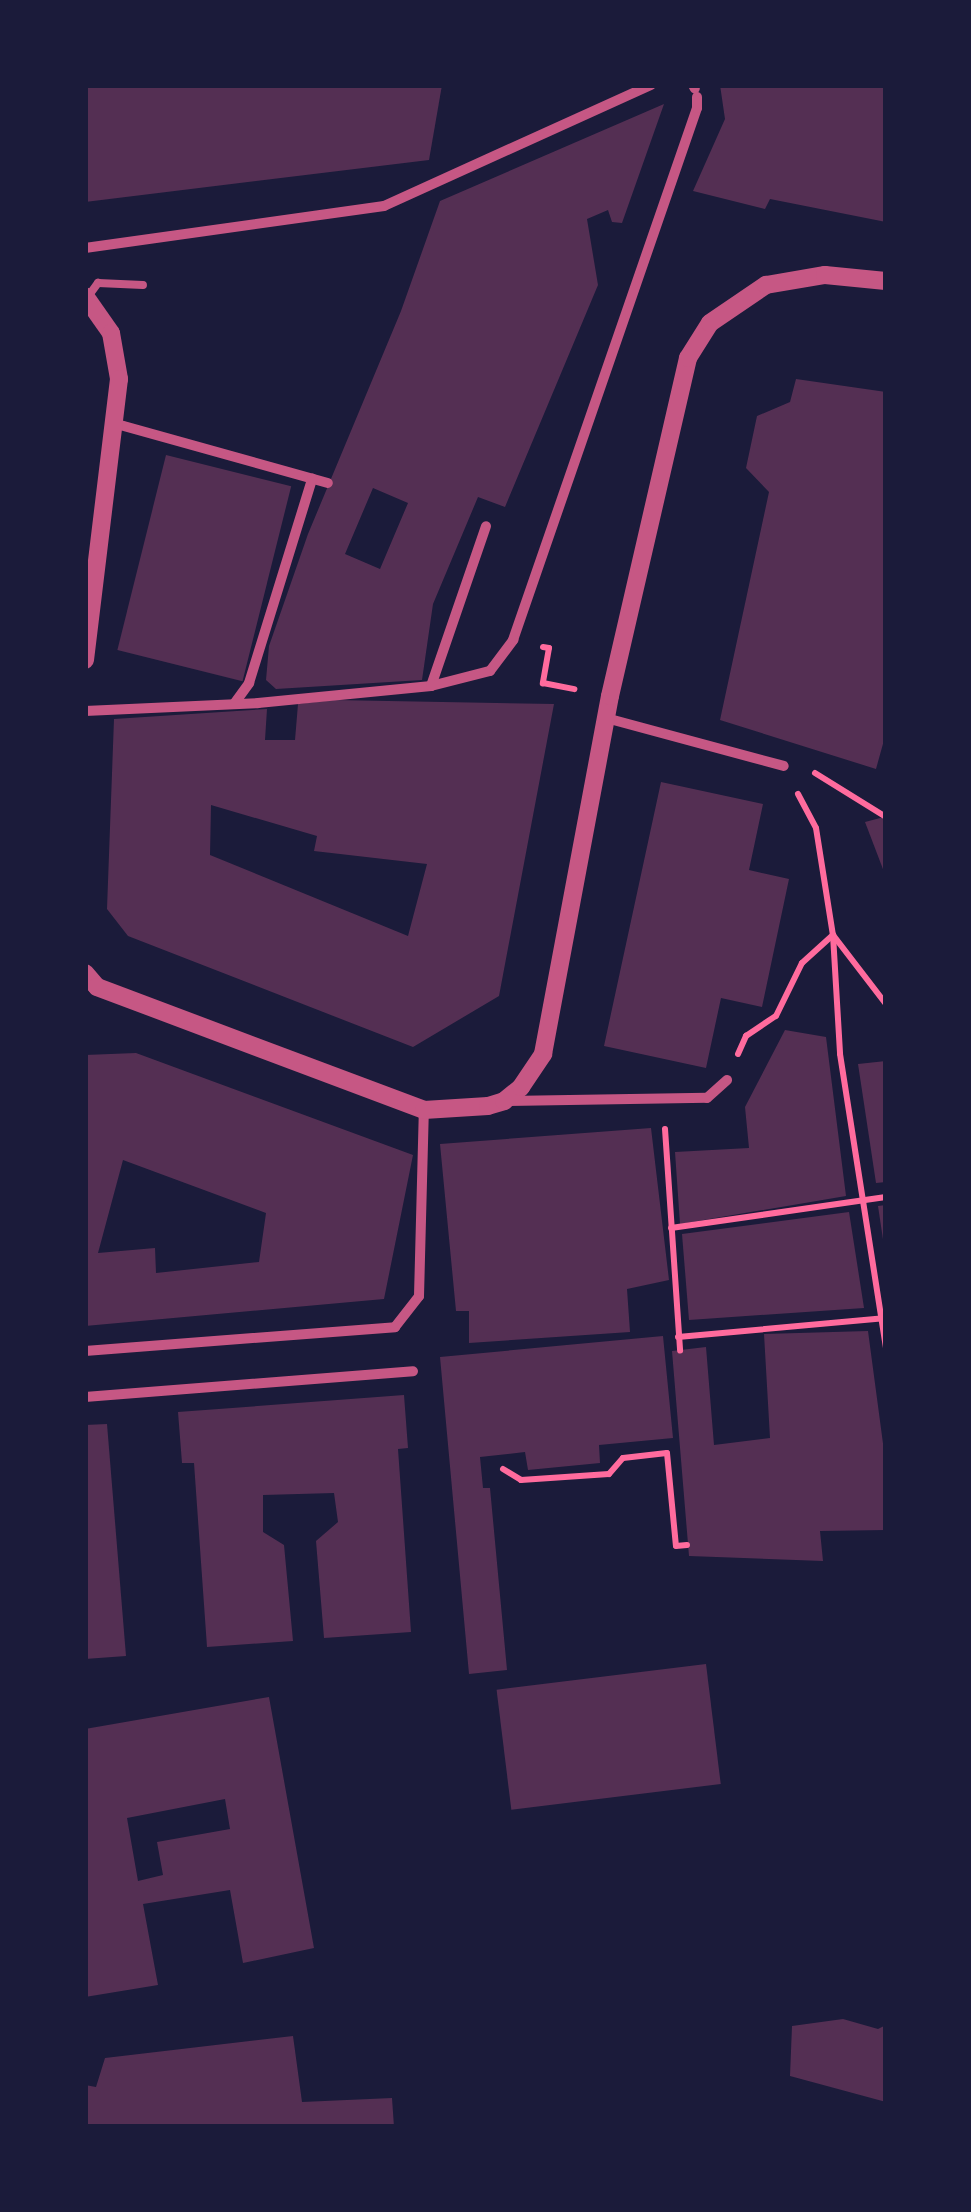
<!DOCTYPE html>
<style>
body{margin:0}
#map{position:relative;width:971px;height:2212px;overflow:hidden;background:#1b1b3a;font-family:"Open Sans",sans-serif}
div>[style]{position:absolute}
.building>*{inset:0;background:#542f53;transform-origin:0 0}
.path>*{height:6px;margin:-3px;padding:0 3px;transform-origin:3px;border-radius:3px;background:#ff6b9d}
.service>*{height:8px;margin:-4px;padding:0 4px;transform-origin:4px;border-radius:4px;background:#c65784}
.minor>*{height:10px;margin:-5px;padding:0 5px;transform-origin:5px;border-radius:5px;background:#c65784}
.tertiary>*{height:18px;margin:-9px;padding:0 9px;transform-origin:9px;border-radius:9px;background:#c65784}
span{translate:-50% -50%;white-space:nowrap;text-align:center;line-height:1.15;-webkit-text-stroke:8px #1b1b3a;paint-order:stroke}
.frame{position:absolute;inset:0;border:88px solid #1b1b3a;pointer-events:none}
</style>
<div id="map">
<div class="building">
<i style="clip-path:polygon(85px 85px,442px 85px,429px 160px,85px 202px)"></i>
<i style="clip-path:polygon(720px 85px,886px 85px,886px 222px,770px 199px,765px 209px,693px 191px,725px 119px)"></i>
<i style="clip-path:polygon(evenodd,664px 104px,622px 223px,612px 222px,608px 210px,587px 219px,598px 285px,505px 507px,478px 497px,433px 604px,422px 680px,276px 689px,266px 680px,269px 646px,308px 534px,401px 311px,440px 201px,664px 104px,373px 488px,408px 503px,380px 569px,345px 554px,373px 488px)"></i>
<i style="clip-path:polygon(796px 379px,886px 392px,886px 733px,876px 769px,720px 720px,769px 492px,746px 468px,757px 416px,790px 402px)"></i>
<i style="left:166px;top:455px;width:129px;height:201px;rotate:14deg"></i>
<i style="clip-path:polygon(evenodd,334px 700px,554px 704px,499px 996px,413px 1047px,128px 936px,107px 909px,114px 719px,267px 709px,265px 740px,295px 740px,298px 704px,334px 700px,211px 805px,317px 836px,314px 851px,427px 864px,408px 936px,210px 855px,211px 805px)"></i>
<i style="clip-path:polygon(661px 782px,763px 804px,749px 870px,789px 879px,762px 1007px,721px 998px,706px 1068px,604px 1046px)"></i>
<i style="clip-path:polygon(884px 817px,886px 819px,886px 877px,865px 822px)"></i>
<i style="clip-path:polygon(785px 1030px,826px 1037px,846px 1196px,680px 1224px,675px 1152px,749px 1148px,745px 1107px)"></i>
<i style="clip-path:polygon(evenodd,136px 1053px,413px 1155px,384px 1299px,85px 1326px,85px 1055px,136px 1053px,123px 1160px,266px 1213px,259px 1262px,156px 1273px,155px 1248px,98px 1253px,123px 1160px)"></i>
<i style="clip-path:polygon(886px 1061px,886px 1182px,876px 1183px,858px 1064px)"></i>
<i style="clip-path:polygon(651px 1128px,669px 1280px,627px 1289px,630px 1332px,469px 1343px,469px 1311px,456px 1311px,440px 1144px)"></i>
<i style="clip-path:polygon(886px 1205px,886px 1246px,884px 1246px,878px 1206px)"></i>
<i style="clip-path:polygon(849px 1212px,864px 1308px,689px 1320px,682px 1234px)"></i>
<i style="clip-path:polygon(868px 1331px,886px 1466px,886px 1530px,820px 1531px,823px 1561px,689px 1556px,672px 1351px,706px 1347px,714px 1445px,770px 1438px,764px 1334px)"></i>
<i style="clip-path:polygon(663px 1336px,673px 1438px,599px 1445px,600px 1463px,528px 1470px,525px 1452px,480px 1457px,483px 1488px,490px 1488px,507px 1670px,469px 1674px,440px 1357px)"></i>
<i style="clip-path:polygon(404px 1395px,408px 1448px,398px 1449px,411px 1632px,324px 1638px,316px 1541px,338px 1522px,334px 1493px,263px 1495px,263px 1532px,284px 1545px,293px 1641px,207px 1647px,194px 1463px,182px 1463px,178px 1412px)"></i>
<i style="clip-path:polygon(107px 1424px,126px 1656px,85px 1659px,85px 1425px)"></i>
<i style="left:706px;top:1664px;width:121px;height:211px;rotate:83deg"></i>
<i style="clip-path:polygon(evenodd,269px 1697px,314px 1948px,243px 1963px,230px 1890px,143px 1904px,158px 1985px,85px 1997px,85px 1729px,269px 1697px,225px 1799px,230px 1829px,157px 1842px,163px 1875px,138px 1881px,127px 1818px,225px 1799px)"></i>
<i style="clip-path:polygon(843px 2019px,878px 2029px,886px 2025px,886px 2102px,790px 2076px,792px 2026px)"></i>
<i style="clip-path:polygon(293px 2036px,302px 2102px,392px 2098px,394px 2127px,85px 2127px,85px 2085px,96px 2087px,105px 2058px)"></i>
</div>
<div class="path">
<i style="left:543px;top:647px;width:6px;rotate:9deg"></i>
<i style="left:549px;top:648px;width:36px;rotate:100deg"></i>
<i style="left:543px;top:683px;width:32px;rotate:11deg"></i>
<i style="left:815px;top:773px;width:84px;rotate:31.8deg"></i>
<i style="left:798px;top:794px;width:38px;rotate:62deg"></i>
<i style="left:816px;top:828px;width:108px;rotate:81deg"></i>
<i style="left:833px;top:935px;width:119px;rotate:86.6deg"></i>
<i style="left:840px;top:1054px;width:298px;rotate:81.1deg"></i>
<i style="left:738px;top:1054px;width:20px;rotate:-66deg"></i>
<i style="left:746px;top:1036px;width:36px;rotate:-34deg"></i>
<i style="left:776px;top:1016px;width:59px;rotate:-63.9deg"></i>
<i style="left:802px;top:963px;width:42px;rotate:-42.1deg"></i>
<i style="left:833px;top:935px;width:87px;rotate:52.5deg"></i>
<i style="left:665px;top:1129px;width:222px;rotate:86.1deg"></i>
<i style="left:671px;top:1228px;width:217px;rotate:-8.2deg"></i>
<i style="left:678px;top:1337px;width:209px;rotate:-5.2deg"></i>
<i style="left:503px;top:1469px;width:21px;rotate:31deg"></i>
<i style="left:521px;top:1480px;width:88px;rotate:-3.9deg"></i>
<i style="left:609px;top:1474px;width:21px;rotate:-49deg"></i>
<i style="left:623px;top:1458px;width:44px;rotate:-6.5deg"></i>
<i style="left:667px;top:1453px;width:93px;rotate:84.5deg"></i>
<i style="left:676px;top:1546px;width:11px;rotate:-5deg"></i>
</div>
<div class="service">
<i style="left:87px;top:298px;width:19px;rotate:-54deg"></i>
<i style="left:98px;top:283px;width:45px;rotate:2.5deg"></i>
</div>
<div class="minor">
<i style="left:693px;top:85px;width:4px;rotate:63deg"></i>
<i style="left:85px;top:248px;width:302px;rotate:-8deg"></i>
<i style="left:384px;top:206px;width:293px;rotate:-24.4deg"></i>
<i style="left:113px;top:423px;width:223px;rotate:15.6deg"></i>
<i style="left:431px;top:686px;width:169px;rotate:-71deg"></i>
<i style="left:234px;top:704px;width:26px;rotate:-54deg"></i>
<i style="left:249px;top:683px;width:214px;rotate:-72.8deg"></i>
<i style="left:85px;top:711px;width:173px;rotate:-2.6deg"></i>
<i style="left:258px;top:703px;width:174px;rotate:-5.6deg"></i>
<i style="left:431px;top:686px;width:61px;rotate:-14.3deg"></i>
<i style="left:490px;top:671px;width:39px;rotate:-53deg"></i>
<i style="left:513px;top:640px;width:563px;rotate:-70.92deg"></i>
<i style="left:697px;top:108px;width:11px;rotate:-90deg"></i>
<i style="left:606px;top:718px;width:184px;rotate:15.1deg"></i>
<i style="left:505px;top:1101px;width:202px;rotate:-0.9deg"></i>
<i style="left:707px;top:1098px;width:27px;rotate:-42deg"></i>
<i style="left:85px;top:1351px;width:311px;rotate:-4.4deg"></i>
<i style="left:395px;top:1327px;width:39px;rotate:-52deg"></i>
<i style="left:419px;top:1296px;width:186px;rotate:-88.5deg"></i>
<i style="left:85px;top:1397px;width:329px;rotate:-4.5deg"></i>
</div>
<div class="tertiary">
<i style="left:85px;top:296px;width:45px;rotate:54.9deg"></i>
<i style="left:111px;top:333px;width:47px;rotate:80.1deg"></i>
<i style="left:119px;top:379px;width:283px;rotate:96.9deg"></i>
<i style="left:85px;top:973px;width:18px;rotate:49deg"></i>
<i style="left:97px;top:987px;width:349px;rotate:20.6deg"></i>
<i style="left:424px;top:1110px;width:64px;rotate:-3.6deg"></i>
<i style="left:488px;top:1106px;width:17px;rotate:-17deg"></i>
<i style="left:504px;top:1101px;width:22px;rotate:-39deg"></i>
<i style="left:521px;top:1087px;width:40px;rotate:-56deg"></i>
<i style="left:543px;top:1054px;width:364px;rotate:-79.4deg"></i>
<i style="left:610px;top:696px;width:347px;rotate:-77deg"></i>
<i style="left:688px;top:358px;width:41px;rotate:-57.8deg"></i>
<i style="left:710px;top:323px;width:68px;rotate:-34.2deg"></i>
<i style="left:766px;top:285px;width:60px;rotate:-9.6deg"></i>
<i style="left:825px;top:275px;width:61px;rotate:5.6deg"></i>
</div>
<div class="frame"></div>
</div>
